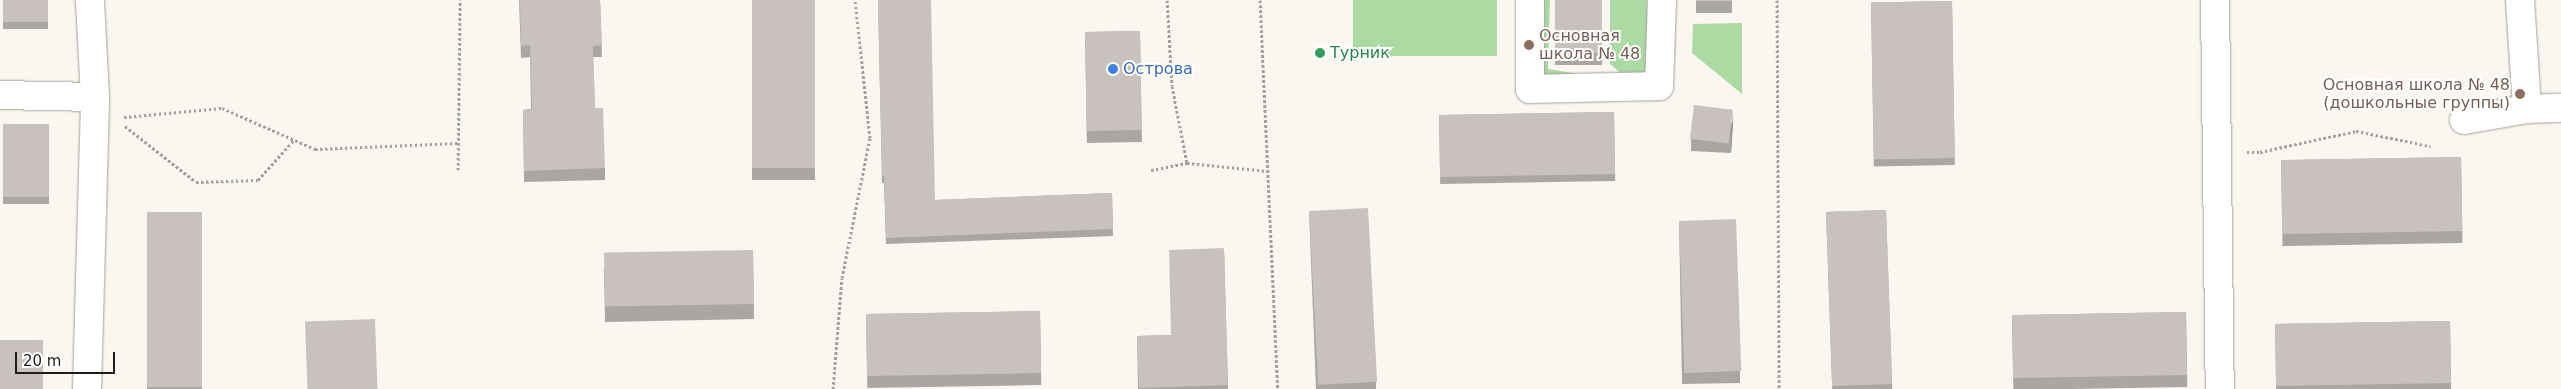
<!DOCTYPE html>
<meta charset="utf-8">
<style>
body{margin:0}
#map{position:relative;width:2561px;height:389px;overflow:hidden;background:#fbf7f0;font-family:"DejaVu Sans",sans-serif}
div>[style]{position:absolute}
.green>*{inset:0;background:#abdba3;transform-origin:0 0}
.path>*{height:3px;margin-top:-1.5px;transform-origin:0;background:repeating-linear-gradient(90deg,#a3a09b 0 2.5px,transparent 0 5px)}
.roads{filter:drop-shadow(0 0 1px #a5a19b) drop-shadow(0 0 1px #a5a19b)}
.minor>*{height:28px;margin:-14px;padding:0 14px;transform-origin:14px;border-radius:14px;background:#fff}
.wall>*{inset:0;background:#aca6a3;transform-origin:0 0}
.shaded-wall>*{inset:0;background:#8c8784}
.building>*{inset:0;background:#c8c1bd;transform-origin:0 0}
.dots>*{width:14px;height:14px;translate:-50% -50%;box-sizing:border-box;border:2px solid #fff;border-radius:50%}
span{translate:-50% -50%;white-space:nowrap;text-align:center;line-height:1.15;-webkit-text-stroke:4px #fff;paint-order:stroke}
.education-label{font-size:16px;color:#785e54}
.left{translate:0 -50%;text-align:left}
.right{translate:-100% -50%;text-align:right}
.leisure-label{font-size:16px;color:#27864d}
.shop-label{font-size:16px;color:#366cbe}
.scale{position:absolute;left:15px;top:352px;width:100px;height:22px;box-sizing:border-box;border:2px solid #1e1d1a;border-top:0;padding-left:6px;font-size:15px;line-height:18px;white-space:nowrap;color:#1e1d1a;-webkit-text-stroke:4px #fff;paint-order:stroke}
</style>
<div id="map">
<div class="green">
<i style="left:1353px;top:0;width:144px;height:56px"></i>
<i style="clip-path:polygon(1537px 0,1550px 0,1548px 69px,1579px 74px,1578px 83px,1546px 82px,1534px 71px)"></i>
<i style="clip-path:polygon(1610px 0,1647px 0,1647px 71px,1630px 81px,1610px 64px)"></i>
<i style="clip-path:polygon(1742px 23px,1742px 94px,1692px 53px,1693px 24px)"></i>
</div>
<div class="path">
<i style="left:1167px;top:0;width:86px;rotate:86.7deg"></i>
<i style="left:1172px;top:86px;width:78px;rotate:79deg"></i>
<i style="left:1260px;top:0;width:389px;rotate:87.4deg"></i>
<i style="left:1777px;top:0;width:389px;rotate:89.7deg"></i>
<i style="left:124px;top:117px;width:98px;rotate:-5.2deg"></i>
<i style="left:222px;top:108px;width:102px;rotate:23.8deg"></i>
<i style="left:315px;top:149px;width:143px;rotate:-2.4deg"></i>
<i style="left:125px;top:126px;width:90px;rotate:38.3deg"></i>
<i style="left:196px;top:182px;width:62px;rotate:-1.8deg"></i>
<i style="left:258px;top:180px;width:54px;rotate:-48deg"></i>
<i style="left:2247px;top:152px;width:13px"></i>
<i style="left:2260px;top:152px;width:98px;rotate:-12.3deg"></i>
<i style="left:2356px;top:131px;width:76px;rotate:11.5deg"></i>
<i style="left:458px;top:170px;width:170px;rotate:-89.3deg"></i>
<i style="left:1151px;top:170px;width:37px;rotate:-11deg"></i>
<i style="left:1187px;top:163px;width:81px;rotate:5.6deg"></i>
<i style="left:833px;top:389px;width:111px;rotate:-85.4deg"></i>
<i style="left:842px;top:278px;width:143px;rotate:-78.7deg"></i>
<i style="left:870px;top:138px;width:139px;rotate:-96.2deg"></i>
</div>
<div class="roads">
<div class="minor">
<i style="left:1530px;top:0;width:89px;rotate:90deg"></i>
<i style="left:1530px;top:89px;width:129px;rotate:-1.3deg"></i>
<i style="left:1659px;top:86px;width:86px;rotate:-88deg"></i>
<i style="left:2215px;top:0;width:389px;rotate:89.3deg"></i>
<i style="left:2520px;top:0;width:109px;rotate:86.3deg"></i>
<i style="left:0;top:95px;width:95px;rotate:1.2deg"></i>
<i style="left:2464px;top:120px;width:64px;rotate:-9.9deg"></i>
<i style="left:2527px;top:109px;width:34px;rotate:-2deg"></i>
<i style="left:87px;top:389px;width:292px;rotate:-88.4deg"></i>
<i style="left:95px;top:97px;width:97px;rotate:-93deg"></i>
</div>
</div>
<div class="wall">
<i style="left:3px;top:0;width:45px;height:29px"></i>
<i style="clip-path:polygon(519px 0,600px 0,602px 57px,593px 57px,595px 108px,605px 168px,605px 180px,524px 182px,523px 110px,531px 109px,530px 57px,521px 58px)"></i>
<i style="left:752px;top:0;width:63px;height:180px"></i>
<i style="clip-path:polygon(878px 0,935px 200px,1112px 193px,1113px 236px,886px 244px,884px 183px,882px 183px)"></i>
<i style="left:1555px;top:0;width:47px;height:65px"></i>
<i style="left:1696px;top:0;width:36px;height:13px"></i>
<i style="left:1952px;top:1px;width:164px;height:81px;rotate:89deg"></i>
<i style="left:1140px;top:31px;width:111px;height:55px;rotate:89deg"></i>
<i style="left:1614px;top:112px;width:69px;height:175px;rotate:89deg"></i>
<i style="clip-path:polygon(1733px 122px,1731px 153px,1691px 151px,1691px 139px)"></i>
<i style="left:3px;top:124px;width:46px;height:80px"></i>
<i style="left:2461px;top:157px;width:86px;height:180px;rotate:89deg"></i>
<i style="left:1886px;top:210px;width:179px;height:60px;rotate:88deg"></i>
<i style="clip-path:polygon(1309px 211px,1376px 382px,1376px 389px,1316px 389px)"></i>
<i style="left:202px;top:212px;width:177px;height:55px;rotate:90deg"></i>
<i style="clip-path:polygon(1679px 220px,1740px 371px,1740px 383px,1682px 384px)"></i>
<i style="clip-path:polygon(1224px 248px,1228px 389px,1138px 389px,1137px 336px,1171px 335px)"></i>
<i style="clip-path:polygon(753px 250px,754px 319px,605px 322px,604px 268px)"></i>
<i style="left:1040px;top:311px;width:74px;height:174px;rotate:89deg"></i>
<i style="left:2186px;top:312px;width:75px;height:174px;rotate:89deg"></i>
<i style="left:2450px;top:321px;width:68px;height:175px;rotate:89deg"></i>
</div>
<div class="shaded-wall">
<i style="clip-path:polygon(1733px 110px,1733px 122px,1731px 153px,1731px 141px)"></i>
</div>
<div class="building">
<i style="left:3px;top:0;width:45px;height:22px"></i>
<i style="clip-path:polygon(520px 0,600px 0,602px 45px,593px 46px,595px 108px,603px 108px,605px 168px,524px 171px,523px 110px,532px 109px,530px 45px,521px 46px)"></i>
<i style="left:752px;top:0;width:63px;height:168px"></i>
<i style="clip-path:polygon(878px 0,931px 0,935px 200px,1112px 193px,1113px 229px,886px 238px,884px 176px,882px 176px)"></i>
<i style="left:1555px;top:0;width:47px;height:53px"></i>
<i style="left:1696px;top:0;width:36px;height:1px"></i>
<i style="left:1952px;top:1px;width:157px;height:81px;rotate:89deg"></i>
<i style="left:1140px;top:31px;width:99px;height:55px;rotate:89deg"></i>
<i style="left:1694px;top:105px;width:39px;height:34px;rotate:7deg"></i>
<i style="left:1614px;top:112px;width:62px;height:175px;rotate:89deg"></i>
<i style="left:3px;top:124px;width:46px;height:73px"></i>
<i style="left:2461px;top:157px;width:74px;height:180px;rotate:89deg"></i>
<i style="left:1368px;top:208px;width:174px;height:59px;rotate:87deg"></i>
<i style="left:1886px;top:210px;width:174px;height:60px;rotate:88deg"></i>
<i style="left:202px;top:212px;width:175px;height:55px;rotate:90deg"></i>
<i style="left:1736px;top:219px;width:152px;height:57px;rotate:88deg"></i>
<i style="clip-path:polygon(1224px 248px,1228px 385px,1139px 388px,1137px 336px,1171px 335px,1169px 250px)"></i>
<i style="left:753px;top:250px;width:54px;height:149px;rotate:89deg"></i>
<i style="left:1040px;top:311px;width:62px;height:174px;rotate:89deg"></i>
<i style="left:2186px;top:312px;width:63px;height:174px;rotate:89deg"></i>
<i style="left:375px;top:319px;width:70px;height:70px;rotate:88deg"></i>
<i style="left:2450px;top:321px;width:62px;height:175px;rotate:89deg"></i>
<i style="left:0;top:340px;width:43px;height:49px"></i>
</div>
<div class="dots">
<i style="left:1529px;top:45px;background:#8d6e63"></i>
<i style="left:1320px;top:53px;background:#2e9e5b"></i>
<i style="left:1113px;top:69px;background:#3f7fe0"></i>
<i style="left:2520px;top:94px;background:#8d6e63"></i>
</div>
<div class="education-label">
<span class="left" style="left:1539px;top:45px">Основная<br>школа № 48</span>
<span class="right" style="left:2510px;top:94px">Основная школа № 48<br>(дошкольные группы)</span>
</div>
<div class="leisure-label">
<span class="left" style="left:1330px;top:53px">Турник</span>
</div>
<div class="shop-label">
<span class="left" style="left:1123px;top:69px">Острова</span>
</div>
<div class="scale">20 m</div>
</div>
